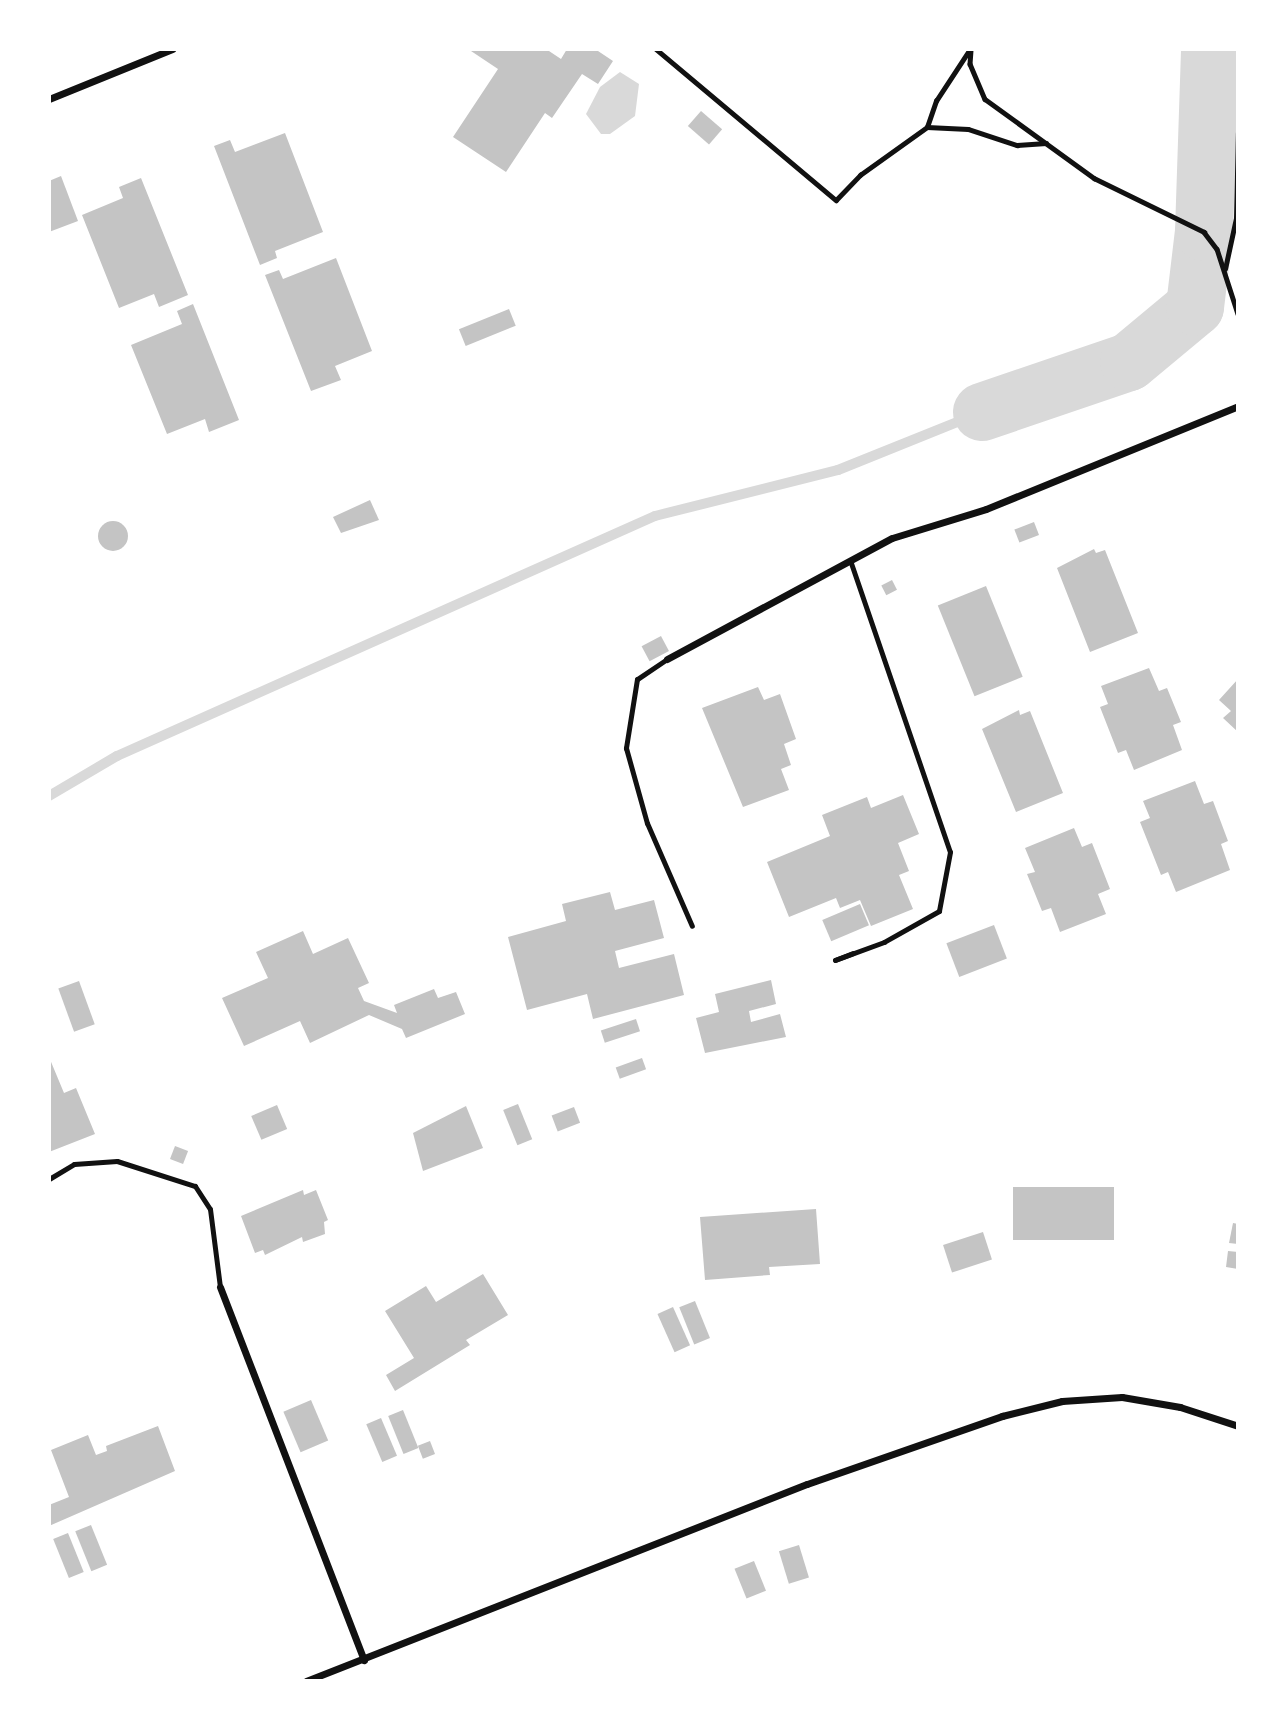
<!DOCTYPE html>
<style>
body{margin:0}
#map{position:relative;width:1287px;height:1730px;overflow:hidden;background:#fff;font-family:Raleway,sans-serif}
div>[style]{position:absolute}
.water>*{inset:0;background:#d9d9d9}
.stream>*{height:10px;margin:-5px;padding:0 5px;transform-origin:5px;border-radius:5px;background:#d9d9d9}
.river>*{height:58px;margin:-29px;padding:0 29px;transform-origin:29px;border-radius:29px;background:#d9d9d9}
.building>*{inset:0;background:#c4c4c4;transform-origin:0 0}
.round{border-radius:50%}
.path>*{height:4.5px;margin:-2.25px;padding:0 2.25px;transform-origin:2.25px;border-radius:2.25px;background:#111}
.service>*{height:5px;margin:-2.5px;padding:0 2.5px;transform-origin:2.5px;border-radius:2.5px;background:#111}
.minor>*{height:7px;margin:-3.5px;padding:0 3.5px;transform-origin:3.5px;border-radius:3.5px;background:#111}
span{translate:-50% -50%;white-space:nowrap;text-align:center;line-height:1.15;-webkit-text-stroke:6px #fff;paint-order:stroke}
.frame{position:absolute;inset:0;border:51px solid #fff;pointer-events:none}
</style>
<div id="map">
<div class="water">
<i style="clip-path:polygon(620px 72px,639px 84px,635px 116px,610px 134px,601px 134px,586px 114px,600px 87px)"></i>
</div>
<div class="stream">
<i style="left:49px;top:796px;width:79px;rotate:-30.5deg"></i>
<i style="left:117px;top:756px;width:589px;rotate:-24.04deg"></i>
<i style="left:655px;top:516px;width:189px;rotate:-14.1deg"></i>
<i style="left:838px;top:470px;width:155px;rotate:-21.9deg"></i>
</div>
<div class="river">
<i style="left:982px;top:412px;width:155px;rotate:-18.8deg"></i>
<i style="left:1129px;top:362px;width:86px;rotate:-39.8deg"></i>
<i style="left:1195px;top:307px;width:76px;rotate:-83.2deg"></i>
<i style="left:1204px;top:232px;width:183px;rotate:-88.1deg"></i>
</div>
<div class="building">
<i style="clip-path:polygon(468px 49px,546px 49px,561px 59px,567px 49px,595px 49px,613px 61px,598px 84px,582px 74px,552px 118px,545px 113px,506px 172px,453px 137px,498px 69px)"></i>
<i style="left:701px;top:111px;width:28px;height:20px;rotate:41deg"></i>
<i style="clip-path:polygon(285px 133px,323px 232px,275px 251px,277px 258px,260px 265px,214px 146px,230px 140px,235px 152px)"></i>
<i style="clip-path:polygon(61px 176px,78px 221px,49px 232px,49px 181px)"></i>
<i style="clip-path:polygon(141px 178px,188px 295px,159px 307px,154px 294px,119px 308px,82px 215px,123px 198px,119px 187px)"></i>
<i style="clip-path:polygon(336px 258px,372px 351px,335px 366px,341px 380px,311px 391px,265px 275px,279px 270px,283px 279px)"></i>
<i style="clip-path:polygon(193px 304px,239px 420px,209px 432px,205px 419px,167px 434px,131px 345px,182px 324px,177px 311px)"></i>
<i style="left:509px;top:309px;width:18px;height:54px;rotate:68deg"></i>
<i style="clip-path:polygon(370px 500px,379px 520px,341px 533px,333px 517px)"></i>
<i class="round" style="left:98px;top:521px;width:30px;height:30px"></i>
<i style="left:1034px;top:522px;width:14px;height:21px;rotate:69deg"></i>
<i style="clip-path:polygon(1094px 549px,1096px 553px,1105px 550px,1138px 633px,1090px 652px,1057px 568px)"></i>
<i style="left:892px;top:580px;width:11px;height:12px;rotate:63deg"></i>
<i style="left:986px;top:586px;width:98px;height:52px;rotate:68deg"></i>
<i style="left:661px;top:636px;width:17px;height:22px;rotate:62deg"></i>
<i style="clip-path:polygon(1149px 668px,1159px 691px,1167px 688px,1181px 722px,1173px 725px,1182px 750px,1134px 770px,1126px 750px,1118px 753px,1100px 707px,1108px 704px,1101px 686px)"></i>
<i style="clip-path:polygon(1238px 679px,1238px 732px,1223px 718px,1231px 711px,1219px 700px)"></i>
<i style="clip-path:polygon(758px 687px,764px 700px,780px 694px,796px 739px,784px 744px,791px 765px,781px 769px,789px 790px,743px 807px,702px 708px)"></i>
<i style="clip-path:polygon(1019px 710px,1020px 715px,1030px 711px,1063px 793px,1016px 812px,982px 729px)"></i>
<i style="clip-path:polygon(1195px 781px,1204px 804px,1213px 801px,1228px 841px,1221px 844px,1230px 870px,1176px 892px,1168px 872px,1161px 875px,1140px 822px,1150px 818px,1143px 801px)"></i>
<i style="clip-path:polygon(903px 795px,919px 834px,898px 843px,909px 871px,899px 875px,913px 909px,871px 926px,860px 900px,840px 908px,836px 898px,789px 917px,767px 862px,830px 836px,822px 815px,867px 797px,871px 808px)"></i>
<i style="clip-path:polygon(1074px 828px,1082px 847px,1092px 843px,1110px 889px,1098px 894px,1106px 914px,1060px 932px,1051px 908px,1042px 911px,1027px 874px,1035px 872px,1025px 848px)"></i>
<i style="clip-path:polygon(610px 892px,615px 910px,654px 900px,664px 938px,615px 951px,619px 968px,674px 954px,684px 995px,593px 1019px,587px 994px,527px 1010px,508px 937px,566px 921px,562px 904px)"></i>
<i style="left:860px;top:904px;width:23px;height:41px;rotate:67deg"></i>
<i style="left:994px;top:925px;width:36px;height:51px;rotate:69deg"></i>
<i style="clip-path:polygon(303px 931px,313px 954px,348px 938px,369px 983px,358px 988px,364px 1001px,397px 1013px,394px 1005px,434px 989px,438px 998px,456px 992px,465px 1014px,406px 1038px,402px 1029px,369px 1015px,310px 1043px,300px 1021px,244px 1046px,222px 998px,268px 978px,256px 952px)"></i>
<i style="clip-path:polygon(771px 980px,776px 1004px,749px 1011px,751px 1022px,780px 1014px,786px 1037px,705px 1053px,696px 1018px,719px 1012px,715px 994px)"></i>
<i style="left:79px;top:981px;width:46px;height:22px;rotate:70deg"></i>
<i style="left:636px;top:1019px;width:13px;height:37px;rotate:72deg"></i>
<i style="clip-path:polygon(49px 1057px,64px 1093px,76px 1088px,95px 1134px,49px 1152px)"></i>
<i style="left:642px;top:1058px;width:12px;height:28px;rotate:70deg"></i>
<i style="left:518px;top:1104px;width:38px;height:16px;rotate:68deg"></i>
<i style="left:277px;top:1105px;width:26px;height:28px;rotate:67deg"></i>
<i style="clip-path:polygon(466px 1106px,483px 1148px,423px 1171px,413px 1133px)"></i>
<i style="left:574px;top:1107px;width:17px;height:24px;rotate:69deg"></i>
<i style="left:175px;top:1146px;width:14px;height:14px;rotate:21deg"></i>
<i style="left:1114px;top:1187px;width:53px;height:101px;rotate:90deg"></i>
<i style="clip-path:polygon(303px 1190px,304px 1195px,316px 1190px,328px 1220px,324px 1222px,325px 1234px,303px 1242px,302px 1237px,265px 1255px,263px 1250px,255px 1253px,241px 1216px)"></i>
<i style="clip-path:polygon(816px 1209px,820px 1264px,769px 1267px,770px 1275px,705px 1280px,700px 1217px)"></i>
<i style="clip-path:polygon(1233px 1223px,1238px 1224px,1238px 1244px,1229px 1243px)"></i>
<i style="left:983px;top:1232px;width:29px;height:42px;rotate:72deg"></i>
<i style="clip-path:polygon(1228px 1251px,1238px 1252px,1238px 1269px,1226px 1267px)"></i>
<i style="clip-path:polygon(483px 1274px,508px 1315px,466px 1340px,470px 1345px,395px 1391px,386px 1375px,414px 1358px,385px 1311px,426px 1286px,436px 1302px)"></i>
<i style="left:695px;top:1301px;width:40px;height:17px;rotate:68deg"></i>
<i style="left:673px;top:1307px;width:42px;height:17px;rotate:66deg"></i>
<i style="left:311px;top:1400px;width:44px;height:30px;rotate:67deg"></i>
<i style="left:403px;top:1410px;width:41px;height:16px;rotate:68deg"></i>
<i style="left:381px;top:1418px;width:41px;height:16px;rotate:67deg"></i>
<i style="clip-path:polygon(158px 1426px,175px 1471px,49px 1526px,49px 1505px,69px 1497px,51px 1450px,88px 1435px,96px 1455px,107px 1451px,106px 1446px)"></i>
<i style="left:430px;top:1441px;width:14px;height:13px;rotate:69deg"></i>
<i style="left:91px;top:1525px;width:43px;height:17px;rotate:68deg"></i>
<i style="left:68px;top:1533px;width:42px;height:16px;rotate:68deg"></i>
<i style="left:799px;top:1545px;width:34px;height:21px;rotate:73deg"></i>
<i style="left:754px;top:1561px;width:32px;height:21px;rotate:68deg"></i>
</div>
<div class="path">
<i style="left:656px;top:49px;width:235px;rotate:40deg"></i>
<i style="left:836px;top:200px;width:35px;rotate:-46deg"></i>
<i style="left:860px;top:175px;width:82px;rotate:-35.6deg"></i>
<i style="left:927px;top:127px;width:28px;rotate:-71deg"></i>
<i style="left:936px;top:101px;width:62px;rotate:-56.8deg"></i>
<i style="left:971px;top:50px;width:14px;rotate:94deg"></i>
<i style="left:970px;top:64px;width:38px;rotate:67deg"></i>
<i style="left:985px;top:99px;width:135px;rotate:35.9deg"></i>
<i style="left:1094px;top:178px;width:123px;rotate:26.1deg"></i>
<i style="left:1204px;top:232px;width:21px;rotate:53deg"></i>
<i style="left:1217px;top:249px;width:68px;rotate:72.1deg"></i>
<i style="left:927px;top:127px;width:41px;rotate:2.8deg"></i>
<i style="left:968px;top:129px;width:52px;rotate:18.1deg"></i>
<i style="left:1017px;top:145px;width:29px;rotate:-4deg"></i>
<i style="left:1225px;top:269px;width:52px;rotate:-77.8deg"></i>
<i style="left:1236px;top:218px;width:85px;rotate:-88.7deg"></i>
</div>
<div class="service">
<i style="left:851px;top:563px;width:305px;rotate:71.1deg"></i>
<i style="left:950px;top:852px;width:60px;rotate:100.6deg"></i>
<i style="left:939px;top:911px;width:63px;rotate:150.6deg"></i>
<i style="left:884px;top:942px;width:52px;rotate:159.8deg"></i>
<i style="left:835px;top:960px;width:19px;rotate:-21deg"></i>
<i style="left:667px;top:659px;width:36px;rotate:146deg"></i>
<i style="left:637px;top:679px;width:70px;rotate:99.1deg"></i>
<i style="left:626px;top:748px;width:78px;rotate:74.4deg"></i>
<i style="left:647px;top:823px;width:112px;rotate:66.4deg"></i>
<i style="left:49px;top:1179px;width:29px;rotate:-31deg"></i>
<i style="left:74px;top:1164px;width:43px;rotate:-4deg"></i>
<i style="left:117px;top:1161px;width:82px;rotate:17.8deg"></i>
<i style="left:195px;top:1186px;width:27px;rotate:57deg"></i>
<i style="left:210px;top:1209px;width:79px;rotate:82.7deg"></i>
</div>
<div class="minor">
<i style="left:49px;top:99px;width:133px;rotate:-22.1deg"></i>
<i style="left:667px;top:659px;width:255px;rotate:-28.3deg"></i>
<i style="left:892px;top:538px;width:98px;rotate:-17.1deg"></i>
<i style="left:986px;top:509px;width:272px;rotate:-22.2deg"></i>
<i style="left:220px;top:1287px;width:400px;rotate:68.9deg"></i>
<i style="left:306px;top:1681px;width:538px;rotate:-21.47deg"></i>
<i style="left:807px;top:1484px;width:207px;rotate:-19.2deg"></i>
<i style="left:1002px;top:1416px;width:62px;rotate:-14deg"></i>
<i style="left:1062px;top:1401px;width:60px;rotate:-3.8deg"></i>
<i style="left:1122px;top:1397px;width:59px;rotate:9.8deg"></i>
<i style="left:1180px;top:1407px;width:61px;rotate:18.1deg"></i>
</div>
<div class="frame"></div>
</div>
